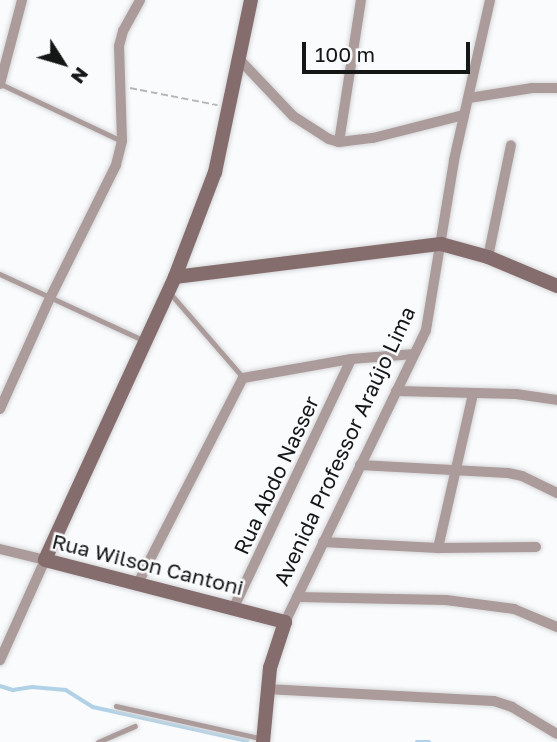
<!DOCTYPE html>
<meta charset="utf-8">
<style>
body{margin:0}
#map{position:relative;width:557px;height:742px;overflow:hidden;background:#fafbfd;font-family:"Golos Text",sans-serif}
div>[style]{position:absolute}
.stream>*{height:3.5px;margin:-1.75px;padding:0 1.75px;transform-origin:1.75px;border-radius:1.75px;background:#b1d2e6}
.path>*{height:2px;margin-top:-1px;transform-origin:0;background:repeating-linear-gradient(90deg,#b5b6b7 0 7px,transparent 0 10.5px)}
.roads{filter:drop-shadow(0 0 2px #d5d6d8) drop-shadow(0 0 2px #d5d6d8)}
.lane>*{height:4.5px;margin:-2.25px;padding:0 2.25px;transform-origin:2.25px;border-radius:2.25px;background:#ac9b9b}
.street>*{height:10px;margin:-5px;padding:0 5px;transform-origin:5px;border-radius:5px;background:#ac9b9b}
.secondary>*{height:14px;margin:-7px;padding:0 7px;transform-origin:7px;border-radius:7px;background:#856d6e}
span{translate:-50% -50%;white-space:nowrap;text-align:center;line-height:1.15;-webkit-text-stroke:5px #fafbfd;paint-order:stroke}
.street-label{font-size:21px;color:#151616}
.north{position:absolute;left:28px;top:28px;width:70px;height:70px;-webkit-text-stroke:5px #fafbfd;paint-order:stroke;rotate:127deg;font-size:19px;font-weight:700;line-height:28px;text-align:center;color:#151616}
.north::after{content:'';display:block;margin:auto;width:24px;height:32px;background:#151616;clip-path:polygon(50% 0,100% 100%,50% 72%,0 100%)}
.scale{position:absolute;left:302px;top:42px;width:168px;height:32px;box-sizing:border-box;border:4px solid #151616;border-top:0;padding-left:9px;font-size:21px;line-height:24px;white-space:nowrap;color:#151616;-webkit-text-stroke:5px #fafbfd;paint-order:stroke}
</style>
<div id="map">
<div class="stream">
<i style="left:0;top:686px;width:14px;rotate:17deg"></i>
<i style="left:13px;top:690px;width:19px;rotate:-9deg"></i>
<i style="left:32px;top:687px;width:34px;rotate:5deg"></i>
<i style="left:66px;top:690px;width:32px;rotate:32deg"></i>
<i style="left:93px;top:707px;width:158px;rotate:12.4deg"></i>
<i style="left:417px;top:742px;width:12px"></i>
</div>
<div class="path">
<i style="left:130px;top:88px;width:89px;rotate:11.1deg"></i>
</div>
<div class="roads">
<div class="lane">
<i style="left:1px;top:84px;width:132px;rotate:25.2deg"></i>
<i style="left:0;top:274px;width:157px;rotate:24.8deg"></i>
<i style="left:171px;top:294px;width:110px;rotate:49.1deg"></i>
<i style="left:116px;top:706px;width:147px;rotate:12.6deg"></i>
<i style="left:98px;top:742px;width:40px;rotate:-23.4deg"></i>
</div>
<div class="street">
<i style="left:238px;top:58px;width:80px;rotate:46.5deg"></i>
<i style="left:293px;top:116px;width:43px;rotate:32.6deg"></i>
<i style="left:329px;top:139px;width:10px;rotate:17deg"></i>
<i style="left:339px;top:142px;width:34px;rotate:-7deg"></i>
<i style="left:373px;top:138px;width:94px;rotate:-14.2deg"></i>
<i style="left:0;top:84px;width:87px;rotate:-75.3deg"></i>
<i style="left:469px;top:98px;width:64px;rotate:-9deg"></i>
<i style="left:532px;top:88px;width:25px"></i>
<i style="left:339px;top:142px;width:144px;rotate:-81.2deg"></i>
<i style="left:488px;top:257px;width:114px;rotate:-78.4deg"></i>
<i style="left:396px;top:391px;width:120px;rotate:1.4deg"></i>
<i style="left:516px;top:394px;width:41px;rotate:8.3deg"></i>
<i style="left:0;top:409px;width:122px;rotate:-65.8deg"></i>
<i style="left:50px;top:298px;width:148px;rotate:-63.6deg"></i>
<i style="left:116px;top:165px;width:25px;rotate:-76deg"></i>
<i style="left:122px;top:141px;width:95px;rotate:-91.8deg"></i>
<i style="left:119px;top:46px;width:16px;rotate:-75deg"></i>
<i style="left:123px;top:31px;width:35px;rotate:-61deg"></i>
<i style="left:360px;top:465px;width:148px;rotate:3.1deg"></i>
<i style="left:508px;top:473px;width:14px;rotate:12deg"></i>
<i style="left:522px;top:476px;width:39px;rotate:26deg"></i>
<i style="left:323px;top:542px;width:115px;rotate:3deg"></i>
<i style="left:438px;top:548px;width:98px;rotate:-0.6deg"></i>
<i style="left:438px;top:548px;width:158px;rotate:-77.2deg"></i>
<i style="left:0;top:549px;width:46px;rotate:13.7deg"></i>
<i style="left:45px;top:560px;width:110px;rotate:114.2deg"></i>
<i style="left:138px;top:583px;width:230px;rotate:-62.9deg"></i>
<i style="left:243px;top:378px;width:110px;rotate:-10deg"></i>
<i style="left:351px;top:359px;width:63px;rotate:-4.5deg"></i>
<i style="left:297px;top:597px;width:149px;rotate:1.2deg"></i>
<i style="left:446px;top:600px;width:69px;rotate:7.5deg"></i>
<i style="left:514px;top:609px;width:47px;rotate:22.7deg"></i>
<i style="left:234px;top:607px;width:274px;rotate:-64.7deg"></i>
<i style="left:285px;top:622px;width:324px;rotate:-64.2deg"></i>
<i style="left:426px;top:330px;width:172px;rotate:-80.6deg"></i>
<i style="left:454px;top:160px;width:164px;rotate:-77.3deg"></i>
<i style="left:266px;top:689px;width:228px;rotate:3deg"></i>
<i style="left:494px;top:701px;width:19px;rotate:18deg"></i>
<i style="left:512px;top:707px;width:52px;rotate:31deg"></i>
</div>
<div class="secondary">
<i style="left:251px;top:0;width:176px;rotate:101.8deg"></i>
<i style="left:215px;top:172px;width:112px;rotate:110.9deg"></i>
<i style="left:175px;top:277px;width:311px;rotate:114.7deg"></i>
<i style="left:45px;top:560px;width:248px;rotate:14.5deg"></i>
<i style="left:285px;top:622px;width:48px;rotate:108.1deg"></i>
<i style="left:270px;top:668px;width:74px;rotate:95.4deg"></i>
<i style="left:175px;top:277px;width:268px;rotate:-7.1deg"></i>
<i style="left:441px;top:244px;width:49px;rotate:15.5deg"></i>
<i style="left:488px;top:257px;width:75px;rotate:22.8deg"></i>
</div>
</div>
<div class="street-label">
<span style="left:344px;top:446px;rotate:-65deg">Avenida Professor Araújo Lima</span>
<span style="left:276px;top:475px;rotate:-65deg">Rua Abdo Nasser</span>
<span style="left:148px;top:564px;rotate:14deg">Rua Wilson Cantoni</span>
</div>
<div class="north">N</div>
<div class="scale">100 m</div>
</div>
